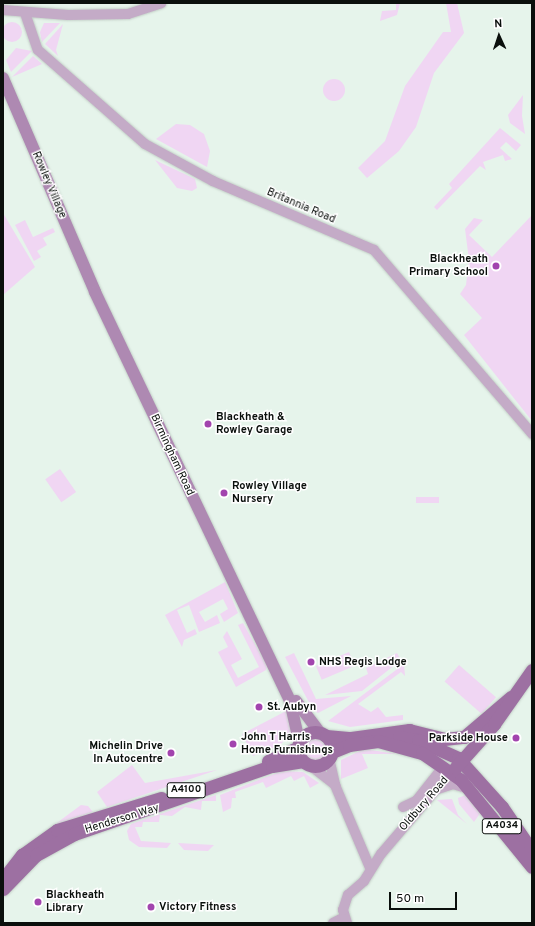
<!DOCTYPE html>
<style>
body{margin:0}
#map{position:relative;width:535px;height:926px;overflow:hidden;background:#e6f4eb;font-family:Overpass,sans-serif}
div>[style]{position:absolute}
.green>*{inset:0;background:#f0d6f3;transform-origin:0 0}
.round{border-radius:50%}
.roads{filter:drop-shadow(0 0 1px #c3cfc7) drop-shadow(0 0 1px #c3cfc7)}
.tertiary>*{height:10px;margin:-5px;padding:0 5px;transform-origin:5px;border-radius:5px;background:#c4abc7}
.secondary>*{height:12px;margin:-6px;padding:0 6px;transform-origin:6px;border-radius:6px;background:#ae89b2}
.primary>*{height:13px;margin:-6.5px;padding:0 6.5px;transform-origin:6.5px;border-radius:6.5px;background:#9d70a2}
.primary>.ring{margin:-6.5px;padding:0;box-sizing:content-box;background:none;border:13px solid #9d70a2;border-radius:50%}
.dots>*{width:11px;height:11px;translate:-50% -50%;box-sizing:border-box;border:2px solid #fff;border-radius:50%}
span{translate:-50% -50%;white-space:nowrap;text-align:center;line-height:1.15;-webkit-text-stroke:3px #fff;paint-order:stroke}
.shield-label span{padding:1px 3px;background:#fff;border:1px solid;border-radius:3px;-webkit-text-stroke-width:0}
.shield-label{font-size:10px;color:#0a0f0c;font-weight:700}
.street-label{font-size:11px;color:#0a0f0c}
.poi-label{font-size:11px;color:#0a0f0c;font-weight:700}
.right{translate:-100% -50%;text-align:right}
.left{translate:0 -50%;text-align:left}
.frame{position:absolute;inset:0;border:4px solid #0a0f0c;pointer-events:none}
.north{position:absolute;left:479px;top:16px;width:40px;height:40px;-webkit-text-stroke:3px #fff;paint-order:stroke;rotate:357deg;font-size:11px;font-weight:700;line-height:16px;text-align:center;color:#0a0f0c}
.north::after{content:'';display:block;margin:auto;width:14px;height:18px;background:#0a0f0c;clip-path:polygon(50% 0,100% 100%,50% 72%,0 100%)}
.scale{position:absolute;left:389px;top:892px;width:68px;height:18px;box-sizing:border-box;border:2px solid #0a0f0c;border-top:0;padding-left:5px;font-size:12px;line-height:14px;white-space:nowrap;color:#0a0f0c;-webkit-text-stroke:3px #fff;paint-order:stroke}
</style>
<div id="map">
<div class="green">
<i style="clip-path:polygon(396px 3px,400px 3px,397px 15px,380px 21px,382px 11px,396px 10px)"></i>
<i style="clip-path:polygon(446px 3px,457px 3px,464px 33px,434px 73px,416px 127px,399px 151px,367px 178px,358px 168px,385px 141px,405px 86px,443px 32px,451px 32px)"></i>
<i class="round" style="left:2px;top:22px;width:20px;height:20px"></i>
<i style="clip-path:polygon(44px 23px,60px 23px,42px 42px,40px 32px)"></i>
<i style="clip-path:polygon(63px 24px,56px 50px,58px 56px,45px 44px)"></i>
<i style="clip-path:polygon(16px 48px,32px 51px,11px 72px,6px 60px)"></i>
<i style="clip-path:polygon(33px 56px,42px 64px,12px 77px)"></i>
<i class="round" style="left:323px;top:79px;width:22px;height:22px"></i>
<i style="clip-path:polygon(523px 95px,522px 116px,525px 134px,510px 123px,508px 115px)"></i>
<i style="clip-path:polygon(176px 124px,190px 125px,204px 134px,210px 151px,207px 167px,156px 139px)"></i>
<i style="clip-path:polygon(500px 128px,521px 145px,516px 151px,506px 142px,500px 148px,512px 159px,505px 161px,503px 155px,483px 162px,486px 170px,480px 166px,437px 210px,434px 207px,452px 188px,449px 184px)"></i>
<i style="clip-path:polygon(155px 160px,195px 179px,197px 188px,192px 191px,177px 188px)"></i>
<i style="clip-path:polygon(3px 213px,35px 267px,3px 295px)"></i>
<i style="clip-path:polygon(532px 215px,532px 421px,464px 335px,482px 318px,460px 294px,466px 285px,469px 260px,465px 229px,474px 218px,483px 220px,469px 235px,492px 257px)"></i>
<i style="clip-path:polygon(25px 220px,33px 237px,53px 228px,55px 232px,43px 238px,47px 245px,37px 251px,41px 257px,34px 261px,15px 225px)"></i>
<i style="left:60px;top:469px;width:28px;height:18px;rotate:55deg"></i>
<i style="left:416px;top:497px;width:23px;height:6px"></i>
<i style="clip-path:polygon(225px 582px,238px 613px,224px 622px,220px 614px,228px 609px,223px 599px,199px 612px,205px 622px,217px 615px,220px 623px,199px 632px,189px 605px,177px 610px,187px 633px,195px 629px,197px 634px,184px 640px,182px 647px,165px 615px)"></i>
<i style="clip-path:polygon(243px 623px,267px 666px,266px 670px,236px 687px,218px 652px,228px 647px,223px 637px,227px 631px,242px 659px,231px 665px,238px 678px,259px 667px,238px 625px)"></i>
<i style="left:349px;top:652px;width:15px;height:36px;rotate:67deg"></i>
<i style="clip-path:polygon(294px 653px,316px 699px,351px 696px,318px 713px,313px 710px,285px 657px)"></i>
<i style="clip-path:polygon(397px 653px,401px 660px,362px 691px,325px 695px,368px 674px,366px 668px)"></i>
<i style="clip-path:polygon(404px 664px,405px 676px,401px 672px,358px 704px,371px 712px,378px 707px,386px 717px,403px 715px,403px 720px,350px 727px,328px 721px)"></i>
<i style="left:459px;top:665px;width:49px;height:22px;rotate:41deg"></i>
<i style="clip-path:polygon(288px 710px,294px 731px,280px 745px,253px 756px,242px 734px)"></i>
<i class="round" style="left:303px;top:736px;width:24px;height:24px"></i>
<i style="clip-path:polygon(364px 749px,397px 754px,362px 754px,368px 768px,341px 779px,341px 760px)"></i>
<i style="clip-path:polygon(132px 765px,145px 783px,217px 770px,107px 807px,97px 792px)"></i>
<i style="clip-path:polygon(282px 771px,303px 772px,319px 783px,310px 788px,304px 776px,294px 781px,291px 776px,266px 788px,263px 782px,235px 792px,236px 798px,232px 798px,231px 808px,223px 812px,220px 795px)"></i>
<i style="clip-path:polygon(216px 795px,216px 801px,202px 801px,201px 810px,185px 807px,172px 816px,160px 815px,159px 822px,143px 822px,142px 827px,135px 827px,141px 841px,171px 843px,167px 848px,139px 847px,129px 840px,127px 831px,131px 824px)"></i>
<i style="clip-path:polygon(466px 795px,481px 812px,474px 822px,459px 804px,458px 798px)"></i>
<i style="clip-path:polygon(452px 799px,458px 815px,467px 824px,437px 800px)"></i>
<i style="clip-path:polygon(81px 805px,88px 806px,93px 812px,54px 825px)"></i>
<i style="clip-path:polygon(178px 843px,214px 845px,208px 851px,184px 850px)"></i>
</div>
<div class="roads">
<div class="tertiary">
<i style="left:3px;top:10px;width:65px;rotate:4.4deg"></i>
<i style="left:68px;top:15px;width:60px;rotate:-1deg"></i>
<i style="left:128px;top:14px;width:35px;rotate:-18deg"></i>
<i style="left:25px;top:13px;width:39px;rotate:71deg"></i>
<i style="left:38px;top:50px;width:142px;rotate:41.3deg"></i>
<i style="left:145px;top:144px;width:77px;rotate:28.6deg"></i>
<i style="left:213px;top:181px;width:175px;rotate:23.2deg"></i>
<i style="left:374px;top:250px;width:243px;rotate:49.3deg"></i>
<i style="left:329px;top:758px;width:28px;rotate:77deg"></i>
<i style="left:335px;top:785px;width:90px;rotate:67.1deg"></i>
<i style="left:311px;top:766px;width:31px;rotate:38deg"></i>
<i style="left:438px;top:789px;width:16px;rotate:-18deg"></i>
<i style="left:453px;top:784px;width:17px;rotate:17deg"></i>
<i style="left:403px;top:807px;width:14px;rotate:-25deg"></i>
<i style="left:416px;top:801px;width:43px;rotate:-51.5deg"></i>
<i style="left:333px;top:923px;width:11px;rotate:-27deg"></i>
<i style="left:347px;top:923px;width:14px;rotate:-107deg"></i>
<i style="left:343px;top:910px;width:16px;rotate:-72deg"></i>
<i style="left:348px;top:895px;width:21px;rotate:-41deg"></i>
<i style="left:364px;top:881px;width:32px;rotate:-58deg"></i>
<i style="left:381px;top:854px;width:108px;rotate:-49.5deg"></i>
</div>
<div class="secondary">
<i style="left:3px;top:78px;width:233px;rotate:66.7deg"></i>
<i style="left:95px;top:292px;width:453px;rotate:64.5deg"></i>
<i style="left:290px;top:701px;width:41px;rotate:77.3deg"></i>
<i style="left:296px;top:701px;width:39px;rotate:53deg"></i>
</div>
<div class="primary">
<i class="ring" style="left:298px;top:732px;width:21px;height:21px"></i>
<i style="left:326px;top:736px;width:25px;rotate:5deg"></i>
<i style="left:351px;top:738px;width:59px;rotate:-7.9deg"></i>
<i style="left:409px;top:730px;width:36px;rotate:14deg"></i>
<i style="left:444px;top:739px;width:20px;rotate:-6deg"></i>
<i style="left:464px;top:737px;width:62px;rotate:-40.4deg"></i>
<i style="left:399px;top:737px;width:19px;rotate:9deg"></i>
<i style="left:418px;top:740px;width:44px;rotate:24.2deg"></i>
<i style="left:458px;top:758px;width:66px;rotate:48.1deg"></i>
<i style="left:502px;top:807px;width:53px;rotate:55.7deg"></i>
<i style="left:332px;top:752px;width:18px;rotate:-22deg"></i>
<i style="left:349px;top:745px;width:29px;rotate:-8deg"></i>
<i style="left:378px;top:741px;width:46px;rotate:15.3deg"></i>
<i style="left:422px;top:753px;width:47px;rotate:34.7deg"></i>
<i style="left:461px;top:780px;width:112px;rotate:50.8deg"></i>
<i style="left:268px;top:761px;width:32px;rotate:-24deg"></i>
<i style="left:455px;top:768px;width:59px;rotate:-48.4deg"></i>
<i style="left:494px;top:724px;width:66px;rotate:-54.9deg"></i>
<i style="left:3px;top:879px;width:31px;rotate:-52deg"></i>
<i style="left:22px;top:855px;width:43px;rotate:-35.5deg"></i>
<i style="left:57px;top:830px;width:109px;rotate:-17.1deg"></i>
<i style="left:3px;top:889px;width:47px;rotate:-45.9deg"></i>
<i style="left:36px;top:855px;width:43px;rotate:-28.9deg"></i>
<i style="left:74px;top:834px;width:209px;rotate:-19deg"></i>
<i style="left:272px;top:766px;width:30px;rotate:-9deg"></i>
</div>
</div>
<div class="dots">
<i style="left:496px;top:266px;background:#a244ae"></i>
<i style="left:208px;top:424px;background:#a244ae"></i>
<i style="left:224px;top:493px;background:#a244ae"></i>
<i style="left:311px;top:662px;background:#a244ae"></i>
<i style="left:259px;top:707px;background:#a244ae"></i>
<i style="left:516px;top:738px;background:#a244ae"></i>
<i style="left:233px;top:744px;background:#a244ae"></i>
<i style="left:171px;top:753px;background:#a244ae"></i>
<i style="left:38px;top:902px;background:#a244ae"></i>
<i style="left:151px;top:907px;background:#a244ae"></i>
</div>
<div class="shield-label">
<span style="left:186px;top:790px">A4100</span>
<span style="left:502px;top:826px">A4034</span>
</div>
<div class="street-label">
<span style="left:49px;top:185px;rotate:67deg">Rowley Village</span>
<span style="left:301px;top:206px;rotate:23deg">Britannia Road</span>
<span style="left:172px;top:455px;rotate:65deg">Birmingham Road</span>
<span style="left:424px;top:804px;rotate:-49deg">Oldbury Road</span>
<span style="left:122px;top:819px;rotate:-17deg">Henderson Way</span>
</div>
<div class="poi-label">
<span class="right" style="left:488px;top:266px">Blackheath<br>Primary School</span>
<span class="left" style="left:216px;top:424px">Blackheath &amp;<br>Rowley Garage</span>
<span class="left" style="left:232px;top:493px">Rowley Village<br>Nursery</span>
<span class="left" style="left:319px;top:662px">NHS Regis Lodge</span>
<span class="left" style="left:267px;top:707px">St. Aubyn</span>
<span class="left" style="left:241px;top:744px">John T Harris<br>Home Furnishings</span>
<span class="right" style="left:508px;top:738px">Parkside House</span>
<span class="right" style="left:163px;top:753px">Michelin Drive<br>In Autocentre</span>
<span class="left" style="left:46px;top:902px">Blackheath<br>Library</span>
<span class="left" style="left:159px;top:907px">Victory Fitness</span>
</div>
<div class="frame"></div>
<div class="north">N</div>
<div class="scale">50 m</div>
</div>
